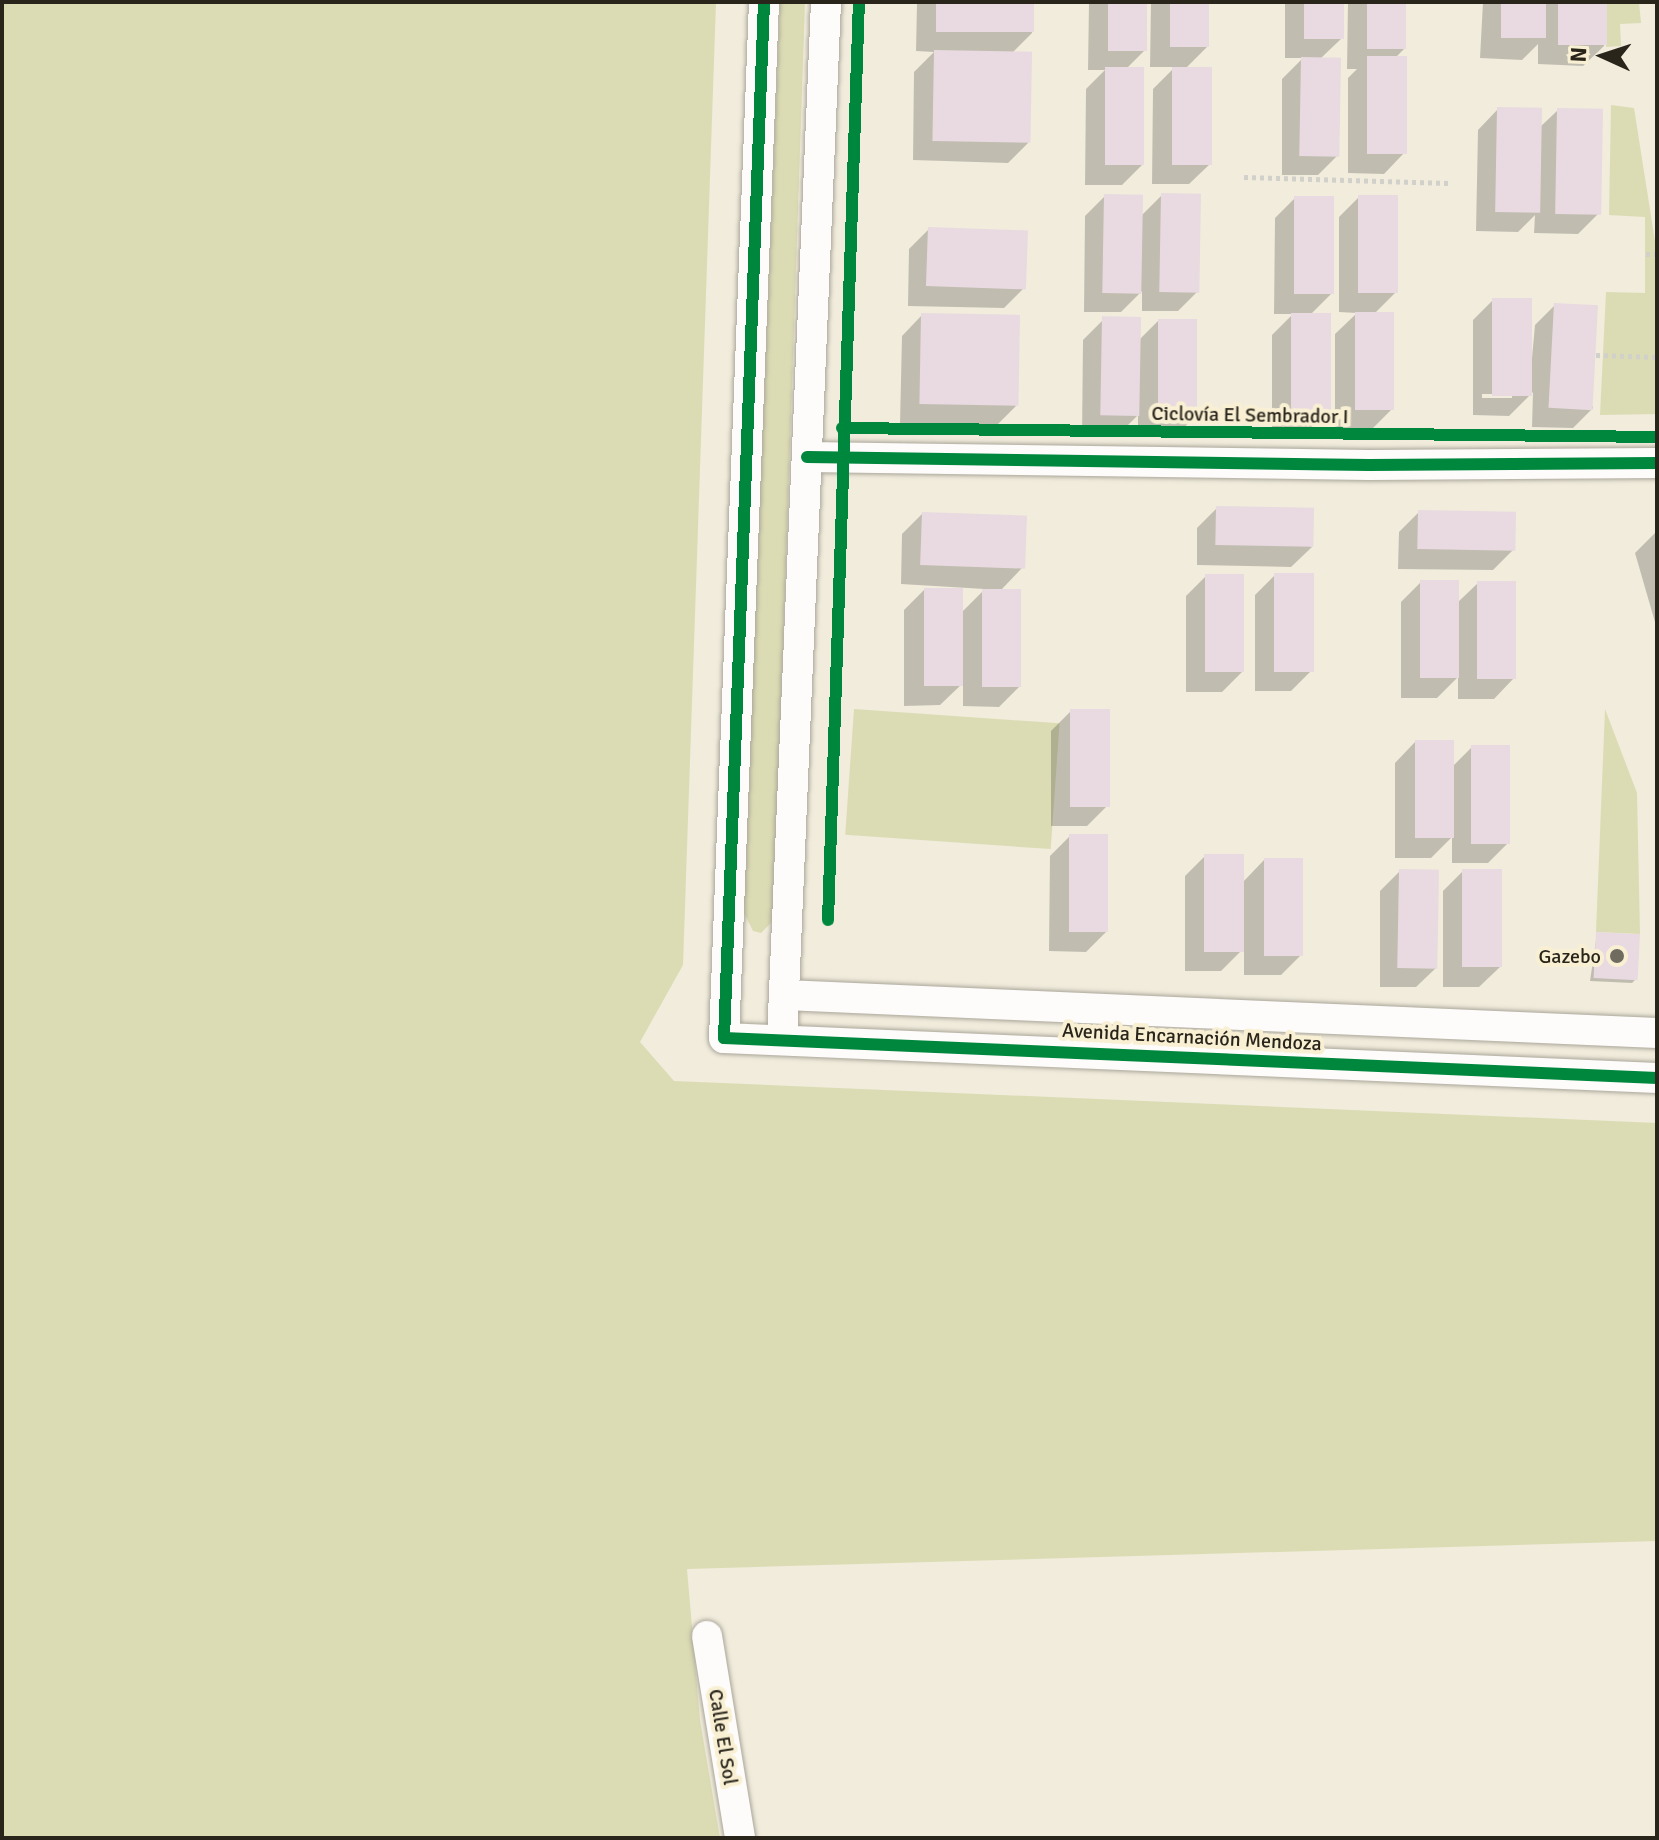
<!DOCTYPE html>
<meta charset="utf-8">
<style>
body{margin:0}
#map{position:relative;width:1659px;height:1840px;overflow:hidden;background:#f1ecdc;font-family:Signika,sans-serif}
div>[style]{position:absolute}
.green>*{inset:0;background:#dbdcb4;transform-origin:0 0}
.shadow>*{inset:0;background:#0003}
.building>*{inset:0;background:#e8dae0;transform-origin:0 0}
.path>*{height:5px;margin-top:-2.5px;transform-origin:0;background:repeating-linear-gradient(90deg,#d2d0cb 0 4px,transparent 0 8px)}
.roads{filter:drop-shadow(0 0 2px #aaa69a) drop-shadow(0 0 2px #aaa69a)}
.street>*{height:30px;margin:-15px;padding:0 15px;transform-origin:15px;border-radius:15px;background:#fdfcfa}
.cycleway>*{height:12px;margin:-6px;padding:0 6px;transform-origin:6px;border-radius:6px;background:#00873e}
.dots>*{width:22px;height:22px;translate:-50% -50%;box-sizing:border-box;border:4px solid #f9f0d4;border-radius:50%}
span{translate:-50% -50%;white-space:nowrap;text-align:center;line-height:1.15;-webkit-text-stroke:8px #f9f0d4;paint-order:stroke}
.street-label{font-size:20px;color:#29251b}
.poi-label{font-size:20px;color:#29251b}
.right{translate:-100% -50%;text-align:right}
.frame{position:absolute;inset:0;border:4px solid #29251b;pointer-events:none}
.north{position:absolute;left:1563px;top:16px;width:80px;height:80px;-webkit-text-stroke:6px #f9f0d4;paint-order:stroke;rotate:273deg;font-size:22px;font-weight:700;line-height:32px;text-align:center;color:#29251b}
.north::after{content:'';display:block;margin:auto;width:28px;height:36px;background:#29251b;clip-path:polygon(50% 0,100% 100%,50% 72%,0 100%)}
</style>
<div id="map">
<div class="green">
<i style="clip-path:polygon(2px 2px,716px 2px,683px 965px,640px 1042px,674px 1081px,1657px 1123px,1657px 1541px,687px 1569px,700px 1720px,720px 1838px,2px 1838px)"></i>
<i style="clip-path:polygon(780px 2px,805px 2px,774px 920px,761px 933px,753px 931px,743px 911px)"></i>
<i style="clip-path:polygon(1607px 2px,1639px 2px,1641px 23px,1620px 24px,1621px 46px,1606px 47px)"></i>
<i style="clip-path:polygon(1611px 105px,1634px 108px,1657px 254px,1657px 414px,1600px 415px,1606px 292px,1645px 293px,1645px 217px,1609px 215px)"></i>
<i style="left:854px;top:709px;width:206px;height:126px;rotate:4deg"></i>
<i style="clip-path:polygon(1605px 709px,1637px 793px,1640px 934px,1596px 932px)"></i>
</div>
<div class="shadow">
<i style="clip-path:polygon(917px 2px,1032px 2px,1032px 33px,1012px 53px,1028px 143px,1008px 163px,913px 160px,914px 72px,934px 52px,916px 51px)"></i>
<i style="clip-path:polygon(1089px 2px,1145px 2px,1145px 50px,1126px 69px,1142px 165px,1122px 185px,1085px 185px,1086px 89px,1105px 70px,1088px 70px)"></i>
<i style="clip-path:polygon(1151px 2px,1207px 2px,1207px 47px,1185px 69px,1210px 164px,1189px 184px,1152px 184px,1153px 89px,1175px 67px,1150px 67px)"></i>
<i style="clip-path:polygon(1285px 2px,1342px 2px,1342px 38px,1320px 59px,1338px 155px,1318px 175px,1282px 175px,1282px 79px,1303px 58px,1285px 58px)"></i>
<i style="clip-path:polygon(1348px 2px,1404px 2px,1404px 49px,1395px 58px,1404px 153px,1384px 174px,1348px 173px,1348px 78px,1357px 69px,1347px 69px)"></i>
<i style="clip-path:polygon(1483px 2px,1605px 2px,1604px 46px,1583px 66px,1538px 64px,1538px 44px,1522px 60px,1480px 58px)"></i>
<i style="clip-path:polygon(1498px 109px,1539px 128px,1558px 110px,1598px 214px,1578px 234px,1534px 233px,1535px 215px,1518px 232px,1476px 231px,1478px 130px)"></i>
<i style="clip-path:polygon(1162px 195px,1198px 291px,1178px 311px,1142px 311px,1142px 291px,1121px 312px,1084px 312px,1085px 216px,1105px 196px,1141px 216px)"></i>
<i style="clip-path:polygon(1359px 197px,1395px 293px,1374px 314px,1392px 409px,1372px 429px,1335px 429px,1335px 334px,1357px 313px,1339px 312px,1339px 217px)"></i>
<i style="clip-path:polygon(1295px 198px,1331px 294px,1310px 315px,1328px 410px,1308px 431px,1272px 431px,1272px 335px,1293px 314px,1274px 314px,1275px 218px)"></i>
<i style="clip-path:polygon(929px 229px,1025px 287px,1004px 308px,908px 306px,909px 249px)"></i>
<i style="clip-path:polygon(evenodd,1493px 300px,1530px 380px,1535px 325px,1555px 305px,1593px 408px,1573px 428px,1532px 427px,1533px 392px,1509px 416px,1473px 415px,1473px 320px,1493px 300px,1482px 394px,1512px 394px,1512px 398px,1482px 398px,1482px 394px)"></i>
<i style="clip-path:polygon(922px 315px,1016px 406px,996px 426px,900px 424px,902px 336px)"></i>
<i style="clip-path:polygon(1103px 320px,1139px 340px,1158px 321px,1195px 417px,1174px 437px,1138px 436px,1138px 415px,1118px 435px,1082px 435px,1083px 340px)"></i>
<i style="clip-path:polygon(1217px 508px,1312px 547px,1291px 567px,1197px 565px,1197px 528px)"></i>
<i style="clip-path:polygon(1419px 512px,1513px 550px,1493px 570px,1398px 569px,1399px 532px)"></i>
<i style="clip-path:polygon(922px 514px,1023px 567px,1001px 590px,901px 584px,902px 534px)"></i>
<i style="clip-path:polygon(1655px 533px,1657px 533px,1657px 629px,1635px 553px)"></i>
<i style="clip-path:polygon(1275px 575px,1311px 671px,1291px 691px,1255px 691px,1255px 595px)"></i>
<i style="clip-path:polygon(1206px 576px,1242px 672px,1222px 692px,1186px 692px,1186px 596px)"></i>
<i style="clip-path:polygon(1421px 582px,1457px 603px,1478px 583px,1514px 678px,1494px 699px,1458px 699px,1458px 677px,1437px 698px,1401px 698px,1401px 602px)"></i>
<i style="clip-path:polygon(924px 590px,961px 613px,983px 591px,1019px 687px,999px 707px,963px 706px,963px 683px,940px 705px,904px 706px,904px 610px)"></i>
<i style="clip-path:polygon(1071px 711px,1107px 806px,1087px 826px,1051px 826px,1051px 731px)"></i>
<i style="clip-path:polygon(1415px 742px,1452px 767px,1472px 747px,1508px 843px,1488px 863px,1452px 863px,1452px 837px,1431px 858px,1395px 858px,1395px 763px)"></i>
<i style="clip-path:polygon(1070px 836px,1106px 932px,1086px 952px,1049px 951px,1050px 856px)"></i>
<i style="clip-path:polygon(1205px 856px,1242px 883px,1264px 860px,1301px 955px,1281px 975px,1244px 975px,1244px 948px,1221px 971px,1185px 971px,1185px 876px)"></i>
<i style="clip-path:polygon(1400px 871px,1437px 967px,1416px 987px,1380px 987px,1380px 891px)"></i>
<i style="clip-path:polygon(1463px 871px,1500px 967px,1479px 987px,1443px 987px,1443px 891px)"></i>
<i style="clip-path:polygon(1597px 934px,1636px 979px,1632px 983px,1590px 981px)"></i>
</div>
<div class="building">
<i style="left:936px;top:2px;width:98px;height:30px"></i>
<i style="left:1108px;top:2px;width:39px;height:49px"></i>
<i style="left:1170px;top:2px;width:39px;height:45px"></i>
<i style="left:1304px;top:2px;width:40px;height:37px"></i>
<i style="left:1367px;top:2px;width:39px;height:47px"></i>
<i style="left:1501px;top:2px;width:45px;height:36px"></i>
<i style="left:1558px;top:2px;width:49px;height:43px"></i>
<i style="left:934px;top:50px;width:98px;height:91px;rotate:1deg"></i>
<i style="left:1367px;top:56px;width:40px;height:98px"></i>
<i style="left:1301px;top:57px;width:40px;height:99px;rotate:1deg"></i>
<i style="left:1105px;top:67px;width:39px;height:98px"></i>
<i style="left:1172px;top:67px;width:40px;height:98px"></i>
<i style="left:1497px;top:107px;width:45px;height:105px;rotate:1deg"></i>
<i style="left:1557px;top:108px;width:46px;height:106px;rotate:1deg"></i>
<i style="left:1161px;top:193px;width:40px;height:99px;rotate:1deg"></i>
<i style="left:1104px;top:194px;width:39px;height:99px;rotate:1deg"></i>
<i style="left:1358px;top:195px;width:40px;height:98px"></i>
<i style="left:1294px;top:196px;width:40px;height:98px"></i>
<i style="left:928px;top:227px;width:100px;height:59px;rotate:2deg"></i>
<i style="left:1492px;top:298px;width:40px;height:98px"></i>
<i style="left:1554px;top:303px;width:44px;height:105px;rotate:3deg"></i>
<i style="left:1355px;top:312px;width:39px;height:98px"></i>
<i style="left:921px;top:313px;width:99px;height:91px;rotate:1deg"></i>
<i style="left:1291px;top:313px;width:40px;height:98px"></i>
<i style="left:1141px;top:317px;width:99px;height:39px;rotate:91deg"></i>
<i style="left:1158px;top:319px;width:39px;height:98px"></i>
<i style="left:1216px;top:506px;width:98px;height:39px;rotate:1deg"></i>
<i style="left:1418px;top:510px;width:98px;height:39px;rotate:1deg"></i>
<i style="left:922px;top:512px;width:105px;height:53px;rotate:2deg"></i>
<i style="left:1274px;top:573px;width:40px;height:99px"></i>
<i style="left:1205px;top:574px;width:39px;height:98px"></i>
<i style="left:1420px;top:580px;width:39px;height:98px"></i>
<i style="left:1477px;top:581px;width:39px;height:98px"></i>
<i style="left:924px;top:588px;width:39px;height:98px"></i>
<i style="left:982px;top:589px;width:39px;height:98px"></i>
<i style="left:1070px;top:709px;width:40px;height:98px"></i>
<i style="left:1415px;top:740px;width:39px;height:98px"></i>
<i style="left:1471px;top:745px;width:39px;height:99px"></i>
<i style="left:1069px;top:834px;width:39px;height:98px"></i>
<i style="left:1204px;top:854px;width:40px;height:98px"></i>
<i style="left:1264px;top:858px;width:39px;height:98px"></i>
<i style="left:1399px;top:869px;width:40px;height:99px;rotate:1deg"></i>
<i style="left:1462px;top:869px;width:40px;height:98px"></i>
<i style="left:1596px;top:932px;width:44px;height:46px;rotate:3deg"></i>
</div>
<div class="path">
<i style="left:1244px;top:177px;width:205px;rotate:1.7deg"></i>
<i style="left:1646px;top:254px;width:11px"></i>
<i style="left:1596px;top:355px;width:61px;rotate:1.9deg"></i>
</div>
<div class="roads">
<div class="street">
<i style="left:764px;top:2px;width:1037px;rotate:92.21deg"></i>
<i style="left:724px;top:1038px;width:934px;rotate:2.45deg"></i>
<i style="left:807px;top:457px;width:562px;rotate:0.82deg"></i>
<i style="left:1369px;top:465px;width:288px;rotate:-0.4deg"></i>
<i style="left:785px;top:995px;width:873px;rotate:2.5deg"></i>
<i style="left:782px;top:1039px;width:1038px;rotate:-87.57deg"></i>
<i style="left:707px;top:1636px;width:205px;rotate:80.7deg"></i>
</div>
</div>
<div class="cycleway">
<i style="left:764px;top:2px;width:1037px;rotate:92.21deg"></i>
<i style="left:724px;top:1038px;width:934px;rotate:2.45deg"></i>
<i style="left:842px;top:428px;width:815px;rotate:0.63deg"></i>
<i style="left:807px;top:457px;width:562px;rotate:0.82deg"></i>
<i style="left:1369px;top:465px;width:288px;rotate:-0.4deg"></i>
<i style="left:828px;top:920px;width:919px;rotate:-88.07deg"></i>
</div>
<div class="dots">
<i style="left:1617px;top:956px;background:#6f6b5f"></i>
</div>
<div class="street-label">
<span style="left:1250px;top:415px;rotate:1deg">Ciclovía El Sembrador I</span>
<span style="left:1192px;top:1037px;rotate:3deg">Avenida Encarnación Mendoza</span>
<span style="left:723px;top:1737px;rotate:81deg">Calle El Sol</span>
</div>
<div class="poi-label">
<span class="right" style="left:1601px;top:956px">Gazebo</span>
</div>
<div class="frame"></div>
<div class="north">N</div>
</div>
